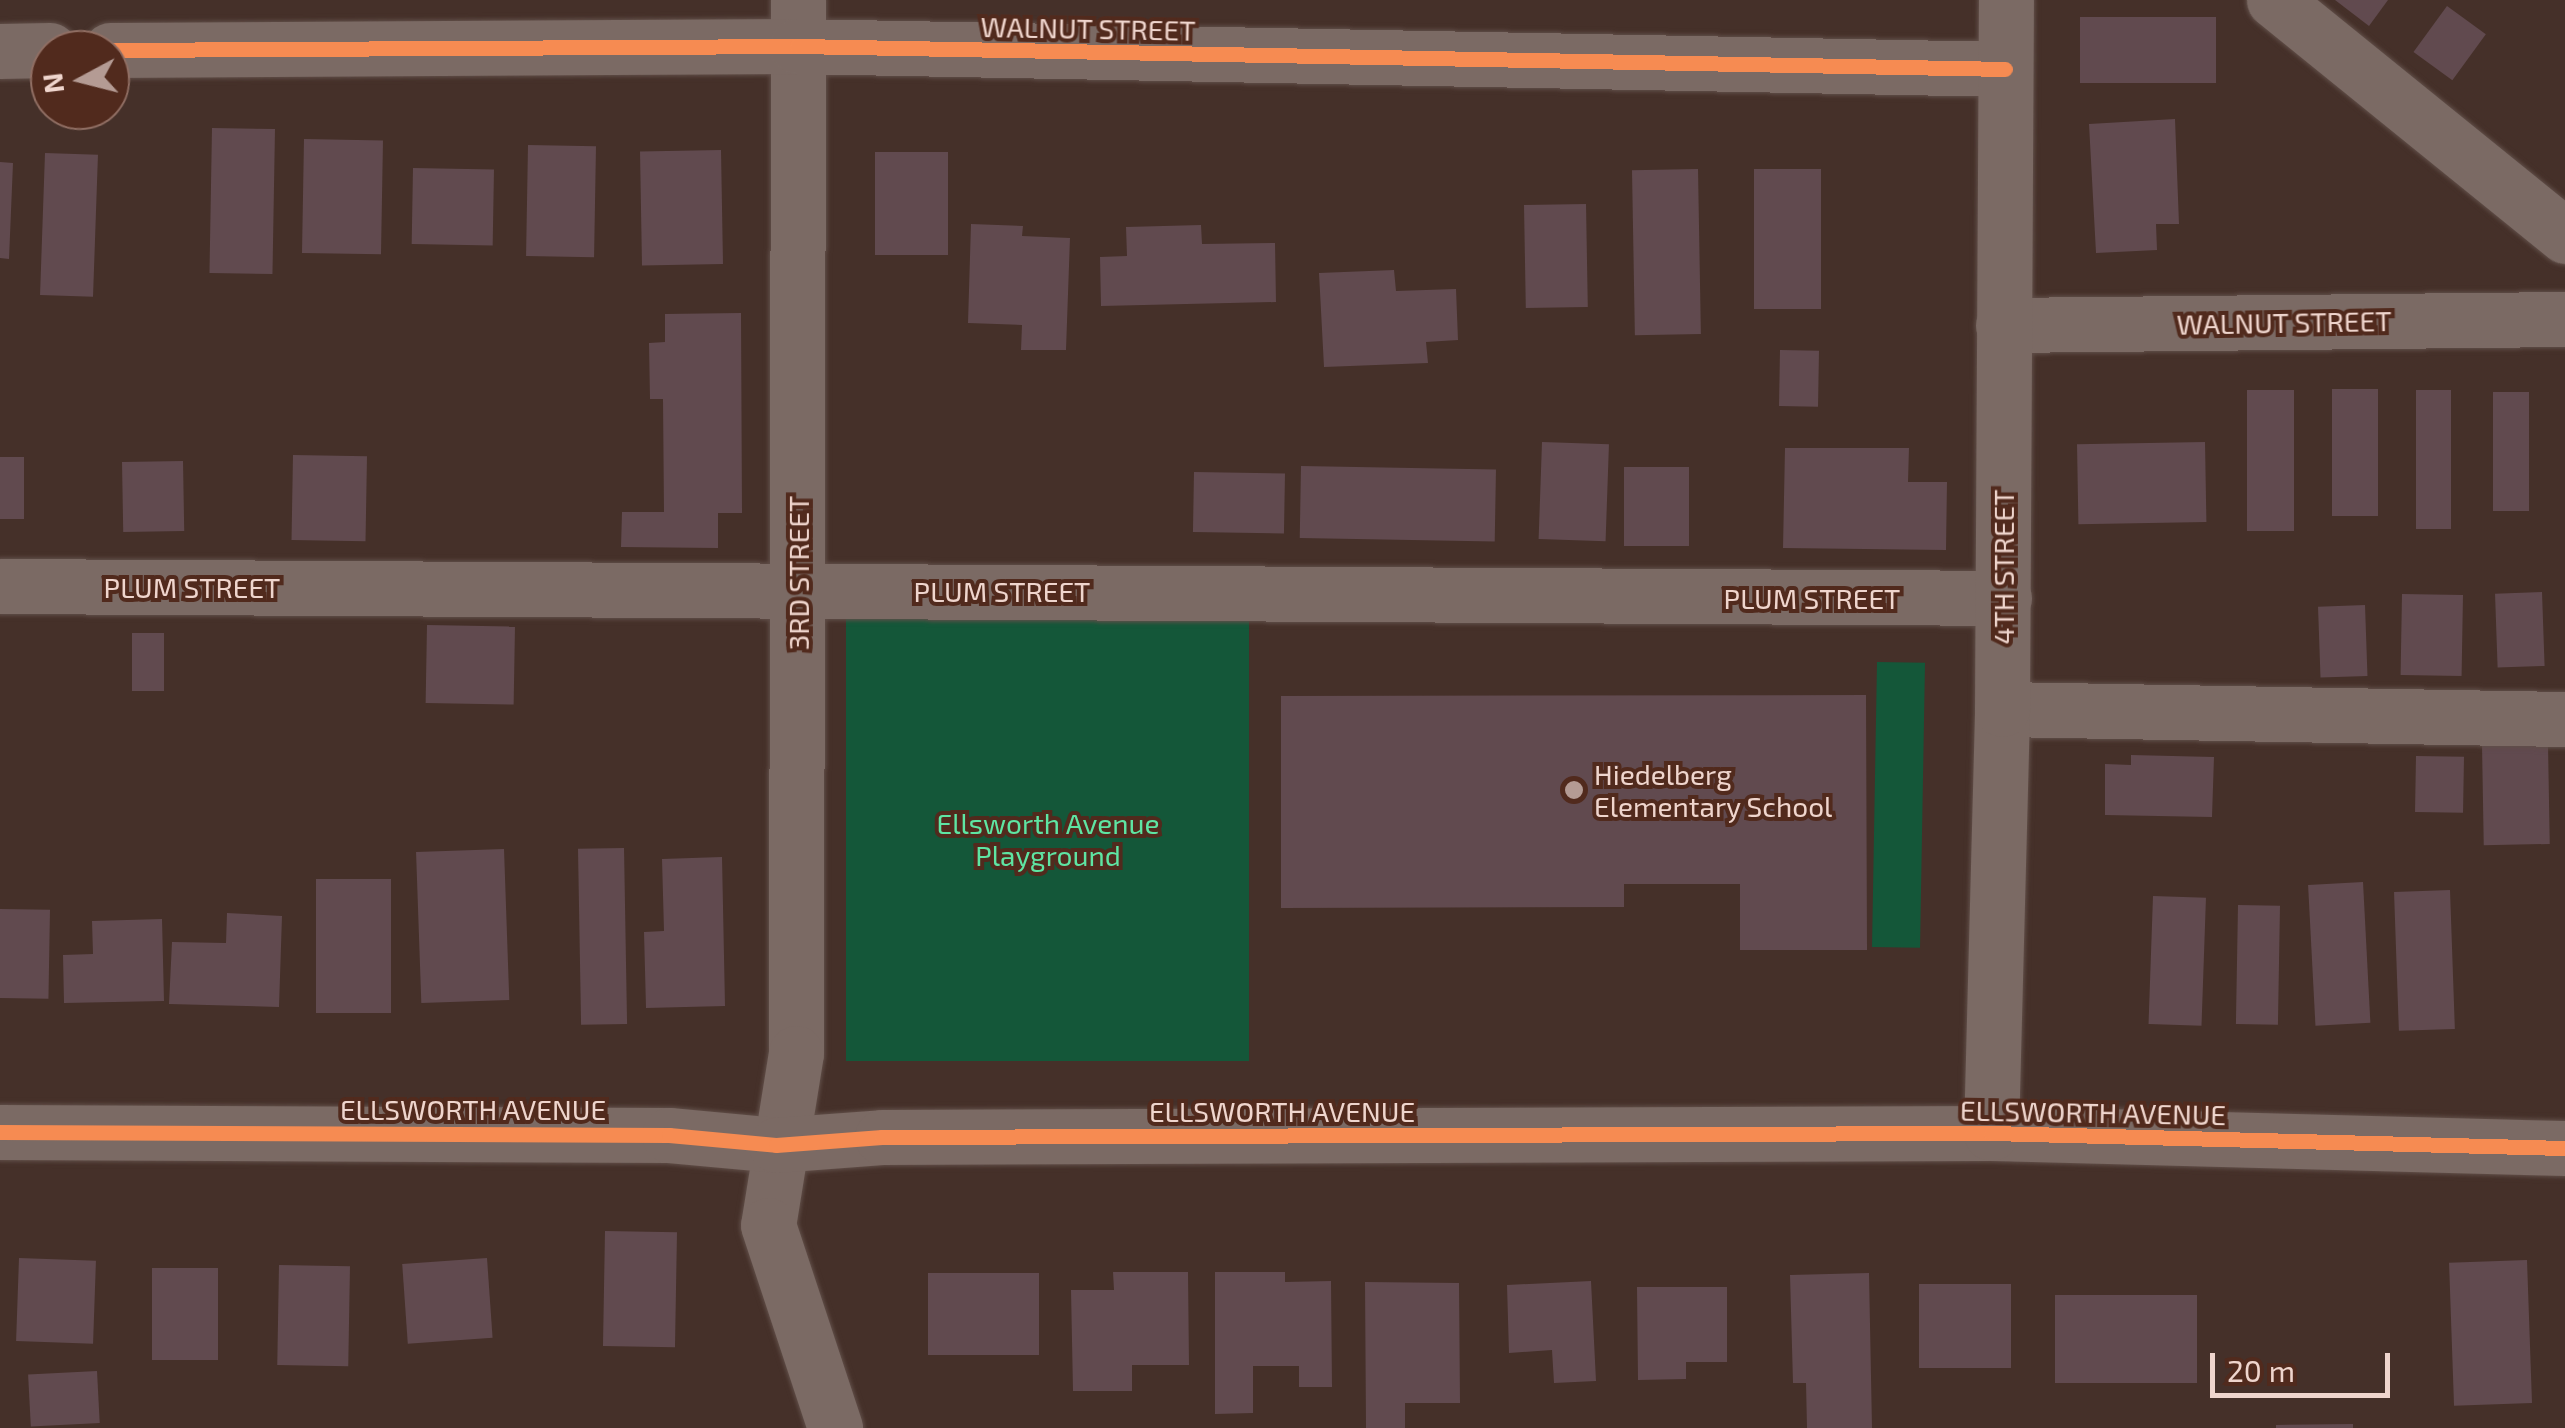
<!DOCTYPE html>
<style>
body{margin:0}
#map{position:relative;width:2565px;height:1428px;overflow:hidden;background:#453029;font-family:"Exo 2",sans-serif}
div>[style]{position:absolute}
.green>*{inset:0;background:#145739;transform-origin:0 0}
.building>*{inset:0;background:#614a4f;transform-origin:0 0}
.roads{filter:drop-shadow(0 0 2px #604e48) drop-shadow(0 0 2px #604e48)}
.minor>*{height:55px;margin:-27.5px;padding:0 27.5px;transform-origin:27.5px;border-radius:27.5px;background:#7b6a64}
.cycleway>*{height:15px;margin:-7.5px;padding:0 7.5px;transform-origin:7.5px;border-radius:7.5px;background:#f68b52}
.dots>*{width:28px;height:28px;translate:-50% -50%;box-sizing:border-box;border:5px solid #512a1d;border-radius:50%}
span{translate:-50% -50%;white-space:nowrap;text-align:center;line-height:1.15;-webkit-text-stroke:8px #512a1d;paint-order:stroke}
.street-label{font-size:28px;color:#efd5cd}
.poi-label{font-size:28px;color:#efd5cd}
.left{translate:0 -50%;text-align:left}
.park-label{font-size:28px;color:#5ee5a3}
.north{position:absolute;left:30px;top:30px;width:100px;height:100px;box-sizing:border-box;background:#512a1d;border:2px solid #906e63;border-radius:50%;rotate:263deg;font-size:28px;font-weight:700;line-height:40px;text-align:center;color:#efd5cd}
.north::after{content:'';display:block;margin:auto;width:35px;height:45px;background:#b49b94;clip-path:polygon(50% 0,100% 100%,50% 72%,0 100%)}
.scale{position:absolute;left:2210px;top:1353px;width:180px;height:45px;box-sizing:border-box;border:5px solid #efd5cd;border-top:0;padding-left:12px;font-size:30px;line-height:35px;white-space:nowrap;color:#efd5cd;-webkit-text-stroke:8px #512a1d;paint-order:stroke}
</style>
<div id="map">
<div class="green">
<i style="left:846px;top:617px;width:403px;height:444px"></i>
<i style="left:1877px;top:662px;width:48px;height:285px;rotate:1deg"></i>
</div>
<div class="building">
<i style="clip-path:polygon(2335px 0,2388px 0,2369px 26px)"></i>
<i style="left:2447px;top:6px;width:48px;height:57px;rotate:36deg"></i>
<i style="left:2080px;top:17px;width:136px;height:66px"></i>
<i style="clip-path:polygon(2175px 119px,2179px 224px,2156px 224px,2157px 250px,2096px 253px,2089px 124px)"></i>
<i style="left:212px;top:128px;width:63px;height:145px;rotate:1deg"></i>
<i style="left:304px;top:139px;width:79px;height:114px;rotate:1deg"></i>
<i style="left:528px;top:145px;width:68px;height:111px;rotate:1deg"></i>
<i style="left:721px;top:150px;width:114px;height:81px;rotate:89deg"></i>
<i style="left:948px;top:152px;width:103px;height:73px;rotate:90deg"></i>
<i style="left:45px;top:153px;width:53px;height:142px;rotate:2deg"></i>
<i style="clip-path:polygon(0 162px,13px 163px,9px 259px,0 258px)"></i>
<i style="left:413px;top:168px;width:81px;height:76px;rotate:1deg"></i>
<i style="left:1698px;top:169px;width:165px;height:66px;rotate:89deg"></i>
<i style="left:1754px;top:169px;width:67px;height:140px"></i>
<i style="left:1586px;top:204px;width:103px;height:62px;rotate:89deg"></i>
<i style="clip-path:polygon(971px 224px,1023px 226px,1022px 236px,1070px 238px,1066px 350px,1021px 350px,1022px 325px,968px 323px)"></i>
<i style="clip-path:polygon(1201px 225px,1202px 244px,1275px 243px,1276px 302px,1101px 306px,1100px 257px,1127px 256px,1126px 227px)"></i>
<i style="clip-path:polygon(1394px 270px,1396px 291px,1456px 289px,1458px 340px,1426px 342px,1428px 363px,1324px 367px,1319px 273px)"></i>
<i style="clip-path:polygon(741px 313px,742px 513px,718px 513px,718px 548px,621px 547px,622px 512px,664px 512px,663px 399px,650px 399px,649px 343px,665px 342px,665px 314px)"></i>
<i style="left:1780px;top:350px;width:39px;height:56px;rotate:1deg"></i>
<i style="left:2378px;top:389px;width:127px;height:46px;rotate:90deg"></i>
<i style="left:2294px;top:390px;width:141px;height:47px;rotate:90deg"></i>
<i style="left:2451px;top:390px;width:139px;height:35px;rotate:90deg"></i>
<i style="left:2529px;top:392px;width:119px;height:36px;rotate:90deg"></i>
<i style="left:1542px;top:442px;width:67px;height:97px;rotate:2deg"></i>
<i style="left:2205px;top:442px;width:80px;height:128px;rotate:89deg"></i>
<i style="clip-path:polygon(1785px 448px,1909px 448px,1908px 482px,1947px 482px,1946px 550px,1783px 548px)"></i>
<i style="left:293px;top:455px;width:74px;height:85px;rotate:1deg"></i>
<i style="left:0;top:457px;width:24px;height:62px"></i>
<i style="left:183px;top:461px;width:70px;height:61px;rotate:89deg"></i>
<i style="left:1301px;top:466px;width:195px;height:72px;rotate:1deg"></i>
<i style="left:1624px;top:467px;width:65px;height:79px"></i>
<i style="left:1194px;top:472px;width:91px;height:60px;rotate:1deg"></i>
<i style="left:2542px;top:592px;width:74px;height:47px;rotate:88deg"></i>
<i style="left:2402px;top:594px;width:61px;height:81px;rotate:1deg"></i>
<i style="left:2365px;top:605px;width:71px;height:47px;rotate:88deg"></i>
<i style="left:427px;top:625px;width:88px;height:78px;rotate:1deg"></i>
<i style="left:132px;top:633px;width:32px;height:58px"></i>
<i style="clip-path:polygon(1866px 695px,1867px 950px,1740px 950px,1740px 884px,1624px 884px,1624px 907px,1281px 908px,1281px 696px)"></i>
<i style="left:2548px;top:744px;width:100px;height:66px;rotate:89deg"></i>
<i style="clip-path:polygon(2131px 755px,2214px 757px,2212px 817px,2105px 815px,2105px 764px,2131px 765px)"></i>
<i style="left:2416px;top:756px;width:48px;height:56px;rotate:1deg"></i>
<i style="left:624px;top:848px;width:176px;height:46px;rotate:89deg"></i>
<i style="left:504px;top:849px;width:151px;height:88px;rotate:88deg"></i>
<i style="clip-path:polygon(722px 857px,725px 1006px,646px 1008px,644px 932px,664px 931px,662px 859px)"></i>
<i style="left:316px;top:879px;width:75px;height:134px"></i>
<i style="left:2363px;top:882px;width:141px;height:55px;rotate:87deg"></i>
<i style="left:2450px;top:890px;width:139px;height:56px;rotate:88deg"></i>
<i style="left:2153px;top:896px;width:53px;height:128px;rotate:2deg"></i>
<i style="left:2238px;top:905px;width:42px;height:119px;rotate:1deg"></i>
<i style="left:0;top:909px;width:50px;height:89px;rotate:1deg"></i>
<i style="clip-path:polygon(227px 913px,282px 916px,279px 1007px,169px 1004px,172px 942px,226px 943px)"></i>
<i style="clip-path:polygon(162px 919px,164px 1001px,64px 1003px,63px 955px,93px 954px,92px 921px)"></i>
<i style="left:605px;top:1231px;width:72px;height:115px;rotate:1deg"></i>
<i style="left:19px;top:1258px;width:77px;height:83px;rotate:2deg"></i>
<i style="left:487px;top:1258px;width:80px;height:85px;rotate:86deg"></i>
<i style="left:2527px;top:1260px;width:143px;height:78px;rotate:88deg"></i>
<i style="left:279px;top:1265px;width:71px;height:100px;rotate:1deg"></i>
<i style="left:152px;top:1268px;width:66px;height:92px"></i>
<i style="clip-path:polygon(1113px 1272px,1188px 1272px,1189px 1365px,1132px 1365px,1132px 1391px,1073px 1391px,1071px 1290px,1114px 1290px)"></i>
<i style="clip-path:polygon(1215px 1272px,1285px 1272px,1285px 1282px,1331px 1281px,1332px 1387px,1299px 1387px,1299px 1366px,1253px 1366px,1253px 1413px,1215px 1414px)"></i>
<i style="left:1039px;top:1273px;width:82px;height:111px;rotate:90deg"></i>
<i style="clip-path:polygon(1869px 1273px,1872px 1428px,1807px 1428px,1806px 1383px,1793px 1383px,1790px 1275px)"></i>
<i style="clip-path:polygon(1591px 1281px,1596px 1381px,1554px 1383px,1552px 1350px,1509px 1353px,1507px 1285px)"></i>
<i style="clip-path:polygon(1365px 1282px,1459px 1283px,1460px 1403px,1405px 1403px,1405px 1428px,1366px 1428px)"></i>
<i style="left:2011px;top:1284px;width:84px;height:92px;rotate:90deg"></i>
<i style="clip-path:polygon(1637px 1287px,1727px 1287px,1727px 1362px,1686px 1362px,1686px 1379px,1638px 1380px)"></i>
<i style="left:2197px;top:1295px;width:88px;height:142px;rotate:90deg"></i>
<i style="left:97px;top:1371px;width:52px;height:69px;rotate:87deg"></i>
<i style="clip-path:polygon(2353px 1424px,2353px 1428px,2276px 1428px,2276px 1425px)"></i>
</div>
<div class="roads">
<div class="minor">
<i style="left:798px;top:0;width:1053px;rotate:90.11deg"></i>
<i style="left:796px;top:1053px;width:174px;rotate:99.2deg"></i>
<i style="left:768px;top:1225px;width:214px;rotate:71.7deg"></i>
<i style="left:2274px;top:0;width:375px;rotate:39deg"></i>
<i style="left:110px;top:50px;width:687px;rotate:-0.33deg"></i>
<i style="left:797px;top:46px;width:1208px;rotate:1.09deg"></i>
<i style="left:0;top:51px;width:50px;rotate:-1.1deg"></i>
<i style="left:2003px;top:325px;width:562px;rotate:-0.61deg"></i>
<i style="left:0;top:586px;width:2004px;rotate:0.34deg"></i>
<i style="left:2002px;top:709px;width:563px;rotate:1.02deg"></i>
<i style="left:0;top:1132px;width:669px;rotate:0.26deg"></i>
<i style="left:669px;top:1135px;width:107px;rotate:5.3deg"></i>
<i style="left:776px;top:1145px;width:106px;rotate:-4.3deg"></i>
<i style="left:882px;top:1137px;width:1109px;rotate:-0.21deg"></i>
<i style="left:1991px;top:1133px;width:574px;rotate:1.5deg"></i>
<i style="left:1991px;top:1133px;width:424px;rotate:-88.5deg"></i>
<i style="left:2002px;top:709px;width:709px;rotate:-89.68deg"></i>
</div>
</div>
<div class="cycleway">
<i style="left:110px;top:50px;width:687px;rotate:-0.33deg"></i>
<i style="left:797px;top:46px;width:1208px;rotate:1.09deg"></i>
<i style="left:0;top:1132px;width:669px;rotate:0.26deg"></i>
<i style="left:669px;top:1135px;width:107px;rotate:5.3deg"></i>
<i style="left:776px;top:1145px;width:106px;rotate:-4.3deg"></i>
<i style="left:882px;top:1137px;width:1109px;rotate:-0.21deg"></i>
<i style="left:1991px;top:1133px;width:574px;rotate:1.5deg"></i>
</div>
<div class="dots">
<i style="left:1574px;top:790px;background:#b49b94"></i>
</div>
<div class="street-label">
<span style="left:1088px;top:28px;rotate:1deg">WALNUT STREET</span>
<span style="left:2284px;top:322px;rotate:-1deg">WALNUT STREET</span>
<span style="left:2003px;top:567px;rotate:-90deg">4TH STREET</span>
<span style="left:798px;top:573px;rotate:-90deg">3RD STREET</span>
<span style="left:192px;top:587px">PLUM STREET</span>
<span style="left:1002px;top:591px">PLUM STREET</span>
<span style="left:1812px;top:598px">PLUM STREET</span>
<span style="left:473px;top:1109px">ELLSWORTH AVENUE</span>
<span style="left:1282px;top:1111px">ELLSWORTH AVENUE</span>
<span style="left:2093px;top:1112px;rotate:1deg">ELLSWORTH AVENUE</span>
</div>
<div class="poi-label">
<span class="left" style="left:1594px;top:790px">Hiedelberg<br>Elementary School</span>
</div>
<div class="park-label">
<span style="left:1048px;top:839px">Ellsworth Avenue<br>Playground</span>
</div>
<div class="north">N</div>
<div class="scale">20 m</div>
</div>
